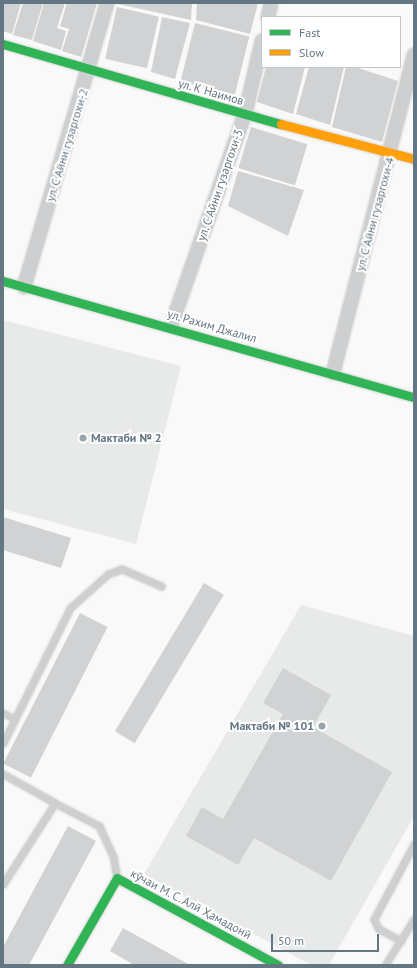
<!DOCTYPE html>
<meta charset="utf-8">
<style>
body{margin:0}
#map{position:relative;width:417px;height:968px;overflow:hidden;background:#f9f9f9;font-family:"PT Sans",sans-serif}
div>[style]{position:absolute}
.built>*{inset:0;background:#e8e9e9}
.building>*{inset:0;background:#d0d2d3;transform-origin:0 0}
.roads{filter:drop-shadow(0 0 1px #d5d6d7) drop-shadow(0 0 1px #d5d6d7)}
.lane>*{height:7px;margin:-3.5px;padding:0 3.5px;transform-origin:3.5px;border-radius:3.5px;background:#cecfd0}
.street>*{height:14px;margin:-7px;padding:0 7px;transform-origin:7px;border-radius:7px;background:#cecfd0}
.fast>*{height:9px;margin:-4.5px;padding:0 4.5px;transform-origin:4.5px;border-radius:4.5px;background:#30b455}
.slow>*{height:9px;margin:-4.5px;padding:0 4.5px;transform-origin:4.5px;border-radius:4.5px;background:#ff9f0a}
.dots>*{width:11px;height:11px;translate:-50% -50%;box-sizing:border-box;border:2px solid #fff;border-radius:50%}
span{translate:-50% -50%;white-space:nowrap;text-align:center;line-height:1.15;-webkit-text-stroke:4px #fff;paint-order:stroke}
.street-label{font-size:12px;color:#657683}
.poi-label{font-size:12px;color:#657683;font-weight:700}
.left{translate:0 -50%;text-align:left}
.right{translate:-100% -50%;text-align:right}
.frame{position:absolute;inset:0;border:4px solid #657683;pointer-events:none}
.legend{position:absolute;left:261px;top:16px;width:140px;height:52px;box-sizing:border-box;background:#fff;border:1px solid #c1c8cd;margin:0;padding:5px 7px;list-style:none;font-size:12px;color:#657683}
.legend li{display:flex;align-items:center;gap:8px;height:20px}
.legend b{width:20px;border:1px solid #c1c8cd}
.scale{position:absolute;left:271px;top:934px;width:108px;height:18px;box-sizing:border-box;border:2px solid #657683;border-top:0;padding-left:5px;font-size:12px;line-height:14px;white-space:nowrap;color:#657683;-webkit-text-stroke:3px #fff;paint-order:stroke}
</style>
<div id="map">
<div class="built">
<i style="clip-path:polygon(3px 320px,181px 366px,136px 544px,3px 509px)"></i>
<i style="clip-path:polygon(301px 605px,414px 636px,414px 816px,329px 965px,311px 965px,144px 874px)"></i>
</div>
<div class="building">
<i style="clip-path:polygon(3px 3px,21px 3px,12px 34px,3px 31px)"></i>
<i style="clip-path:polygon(23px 3px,43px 3px,32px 40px,13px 35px)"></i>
<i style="clip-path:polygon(44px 3px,65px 3px,57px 28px,66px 31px,61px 50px,33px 41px)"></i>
<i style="clip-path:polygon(67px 3px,97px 3px,81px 57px,62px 51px,69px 29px,60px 26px)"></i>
<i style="clip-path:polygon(192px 3px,191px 20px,118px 4px,118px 3px)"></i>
<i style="clip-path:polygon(197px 3px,258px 3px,250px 34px,196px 20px)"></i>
<i style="left:117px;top:7px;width:43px;height:53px;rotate:13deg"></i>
<i style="clip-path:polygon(162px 17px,190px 23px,175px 79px,151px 72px)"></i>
<i style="left:195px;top:23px;width:56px;height:60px;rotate:14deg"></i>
<i style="clip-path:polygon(266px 67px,305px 67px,293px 114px,257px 102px)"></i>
<i style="clip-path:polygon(309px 67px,344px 67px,330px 125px,296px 114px)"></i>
<i style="clip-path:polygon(346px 67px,355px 67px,398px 81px,382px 142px,332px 127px)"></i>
<i style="left:251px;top:127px;width:59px;height:43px;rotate:17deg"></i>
<i style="clip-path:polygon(238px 171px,304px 190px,288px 236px,228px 206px)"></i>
<i style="clip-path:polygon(3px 517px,71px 538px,61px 568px,3px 550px)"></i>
<i style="left:204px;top:583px;width:23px;height:173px;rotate:31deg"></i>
<i style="left:80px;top:613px;width:31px;height:169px;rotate:27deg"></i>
<i style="clip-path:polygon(283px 668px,331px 695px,313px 727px,392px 772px,331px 881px,254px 838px,238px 865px,186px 836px,202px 807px,223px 819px,283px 714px,263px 703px)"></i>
<i style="clip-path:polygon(68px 826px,96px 841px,29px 965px,3px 965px,3px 947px)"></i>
<i style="clip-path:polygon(123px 928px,190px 965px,134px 965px,110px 951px)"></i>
</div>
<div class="roads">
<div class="lane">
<i style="left:3px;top:713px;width:13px;rotate:27deg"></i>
<i style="left:3px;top:743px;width:151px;rotate:-63.6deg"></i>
<i style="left:70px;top:608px;width:51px;rotate:-41.8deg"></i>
<i style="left:108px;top:574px;width:15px;rotate:-20deg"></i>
<i style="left:122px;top:569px;width:43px;rotate:23.6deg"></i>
<i style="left:3px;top:774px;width:60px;rotate:29.1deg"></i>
<i style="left:3px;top:884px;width:96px;rotate:-57.3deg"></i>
<i style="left:55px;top:803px;width:50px;rotate:27.6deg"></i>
<i style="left:99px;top:826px;width:33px;rotate:65deg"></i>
<i style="left:113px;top:856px;width:22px;rotate:80deg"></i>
<i style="left:401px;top:941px;width:26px;rotate:-151deg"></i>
<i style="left:378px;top:928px;width:10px;rotate:-114deg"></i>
<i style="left:374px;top:919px;width:85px;rotate:-61.9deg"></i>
<i style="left:385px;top:965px;width:54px;rotate:-57.8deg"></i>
</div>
<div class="street">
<i style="left:268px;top:17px;width:14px;rotate:-78deg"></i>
<i style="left:24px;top:287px;width:296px;rotate:-73.7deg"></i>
<i style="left:171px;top:326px;width:225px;rotate:-70.8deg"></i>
<i style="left:245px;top:114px;width:75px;rotate:-76.9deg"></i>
<i style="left:333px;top:373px;width:328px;rotate:-75.7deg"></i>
</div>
<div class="fast">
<i style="left:3px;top:44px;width:289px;rotate:16.1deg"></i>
<i style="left:3px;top:281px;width:427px;rotate:15.8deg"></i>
<i style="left:67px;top:965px;width:100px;rotate:-60.1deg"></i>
<i style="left:117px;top:878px;width:183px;rotate:28.4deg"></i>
</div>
<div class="slow">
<i style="left:281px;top:124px;width:138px;rotate:14.7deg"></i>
</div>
</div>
<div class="dots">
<i style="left:83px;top:438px;background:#99a4ac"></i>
<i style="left:322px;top:726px;background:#99a4ac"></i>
</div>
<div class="street-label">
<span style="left:211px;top:92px;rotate:16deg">ул. К Наимов</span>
<span style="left:67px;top:145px;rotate:-73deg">ул. С Айни гузаргохи-2</span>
<span style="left:220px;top:185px;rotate:-71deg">ул. С Айни гузаргохи-3</span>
<span style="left:375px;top:214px;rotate:-75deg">ул. С Айни гузаргохи-4</span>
<span style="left:212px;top:326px;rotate:16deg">ул. Рахим Джалил</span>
<span style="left:191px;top:904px;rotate:28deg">кӯчаи М. С. Алӣ Ҳамадонӣ</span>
</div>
<div class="poi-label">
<span class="left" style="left:91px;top:438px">Мактаби № 2</span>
<span class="right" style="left:314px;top:726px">Мактаби № 101</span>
</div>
<div class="frame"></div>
<ul class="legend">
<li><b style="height:5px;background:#30b455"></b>Fast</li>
<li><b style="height:5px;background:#ff9f0a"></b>Slow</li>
</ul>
<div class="scale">50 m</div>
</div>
